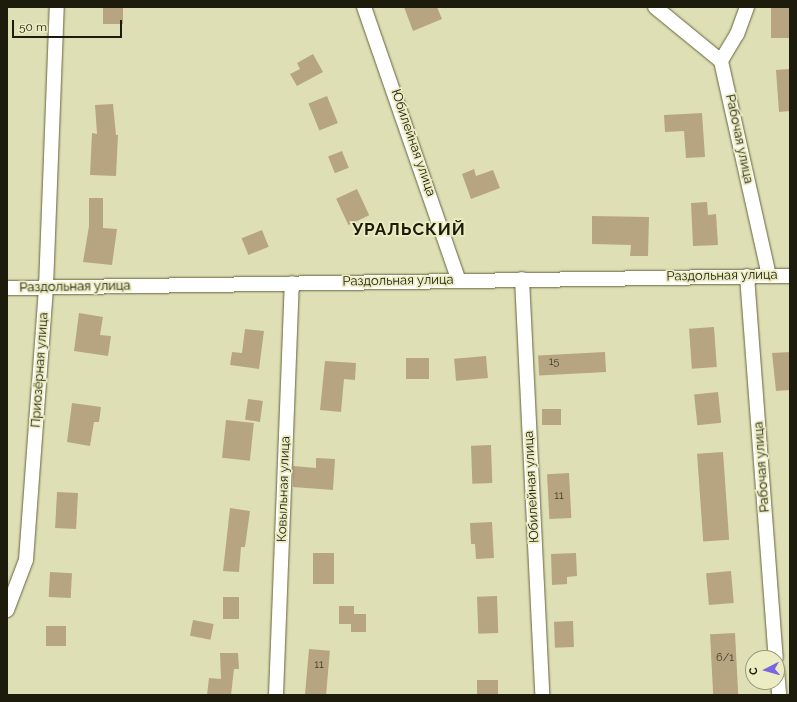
<!DOCTYPE html>
<meta charset="utf-8">
<style>
body{margin:0}
#map{position:relative;width:797px;height:702px;overflow:hidden;background:#dfdfb5;font-family:Raleway,sans-serif}
div>[style]{position:absolute}
.building>*{inset:0;background:#b6a580;transform-origin:0 0}
.roads{filter:drop-shadow(0 0 1px #65643f) drop-shadow(0 0 1px #65643f)}
.street>*{height:14px;margin:-7px;padding:0 7px;transform-origin:7px;border-radius:7px;background:#fff}
span{translate:-50% -50%;white-space:nowrap;text-align:center;line-height:1.15;-webkit-text-stroke:3.5px #ececc2;paint-order:stroke}
.number-label{font-size:11px;color:#423e29}
.number-label span{-webkit-text-stroke-width:0}
.street-label{font-size:13px;color:#1c1b0c}
.district-label{font-size:17px;color:#1c1b0c;font-weight:700;letter-spacing:1px}
.frame{position:absolute;inset:0;border:8px solid #1c1b0c;pointer-events:none}
.north{position:absolute;left:745px;top:650px;width:40px;height:40px;box-sizing:border-box;background:#ececc2;border:1px solid #999879;border-radius:50%;rotate:264deg;font-size:11px;font-weight:700;line-height:16px;text-align:center;color:#1c1b0c}
.north::after{content:'';display:block;margin:auto;width:14px;height:18px;background:#7a65e0;clip-path:polygon(50% 0,100% 100%,50% 72%,0 100%)}
.scale{position:absolute;left:12px;top:20px;width:110px;height:18px;box-sizing:border-box;border:2px solid #1c1b0c;border-top:0;padding-left:5px;font-size:12px;line-height:14px;white-space:nowrap;color:#1c1b0c;-webkit-text-stroke:3px #ececc2;paint-order:stroke}
</style>
<div id="map">
<div class="building">
<i style="left:103px;top:7px;width:20px;height:17px"></i>
<i style="clip-path:polygon(404px 7px,437px 7px,442px 19px,413px 31px)"></i>
<i style="left:790px;top:7px;width:31px;height:19px;rotate:90deg"></i>
<i style="clip-path:polygon(313px 54px,323px 72px,297px 86px,290px 74px,300px 69px,297px 63px)"></i>
<i style="clip-path:polygon(790px 69px,790px 111px,779px 112px,776px 70px)"></i>
<i style="left:327px;top:96px;width:29px;height:20px;rotate:68deg"></i>
<i style="clip-path:polygon(113px 104px,116px 135px,118px 135px,116px 176px,90px 175px,92px 133px,97px 134px,95px 105px)"></i>
<i style="clip-path:polygon(702px 113px,705px 157px,686px 158px,684px 131px,665px 132px,664px 115px)"></i>
<i style="left:342px;top:151px;width:18px;height:15px;rotate:68deg"></i>
<i style="clip-path:polygon(474px 169px,476px 176px,493px 170px,500px 188px,471px 199px,462px 174px)"></i>
<i style="left:357px;top:189px;width:29px;height:23px;rotate:65deg"></i>
<i style="clip-path:polygon(89px 198px,103px 198px,103px 228px,117px 229px,112px 265px,83px 262px,89px 226px)"></i>
<i style="clip-path:polygon(707px 202px,708px 215px,716px 214px,718px 245px,693px 246px,691px 203px)"></i>
<i style="clip-path:polygon(592px 216px,649px 217px,648px 256px,630px 256px,631px 245px,592px 244px)"></i>
<i style="left:262px;top:230px;width:18px;height:22px;rotate:68deg"></i>
<i style="clip-path:polygon(79px 313px,103px 317px,100px 335px,111px 336px,108px 356px,74px 351px)"></i>
<i style="left:714px;top:327px;width:40px;height:25px;rotate:86deg"></i>
<i style="clip-path:polygon(245px 329px,264px 331px,259px 369px,230px 365px,232px 352px,242px 353px)"></i>
<i style="left:605px;top:352px;width:20px;height:67px;rotate:87deg"></i>
<i style="clip-path:polygon(790px 352px,790px 390px,776px 391px,772px 353px)"></i>
<i style="left:486px;top:356px;width:22px;height:32px;rotate:85deg"></i>
<i style="left:429px;top:358px;width:21px;height:23px;rotate:90deg"></i>
<i style="clip-path:polygon(325px 361px,356px 363px,355px 380px,344px 379px,341px 412px,320px 410px)"></i>
<i style="left:718px;top:392px;width:31px;height:24px;rotate:84deg"></i>
<i style="left:248px;top:399px;width:15px;height:21px;rotate:8deg"></i>
<i style="clip-path:polygon(72px 403px,101px 407px,99px 422px,94px 422px,90px 446px,67px 442px)"></i>
<i style="left:542px;top:409px;width:19px;height:16px"></i>
<i style="left:226px;top:420px;width:28px;height:38px;rotate:6deg"></i>
<i style="left:491px;top:445px;width:38px;height:20px;rotate:88deg"></i>
<i style="left:723px;top:452px;width:88px;height:26px;rotate:86deg"></i>
<i style="clip-path:polygon(316px 458px,335px 459px,333px 490px,293px 487px,293px 466px,316px 468px)"></i>
<i style="left:569px;top:473px;width:45px;height:22px;rotate:87deg"></i>
<i style="left:57px;top:492px;width:21px;height:36px;rotate:3deg"></i>
<i style="clip-path:polygon(230px 508px,250px 511px,245px 547px,241px 547px,239px 572px,223px 571px)"></i>
<i style="clip-path:polygon(492px 522px,494px 558px,476px 559px,475px 544px,471px 544px,470px 523px)"></i>
<i style="left:313px;top:553px;width:21px;height:31px"></i>
<i style="clip-path:polygon(576px 553px,577px 576px,567px 577px,567px 584px,552px 585px,551px 554px)"></i>
<i style="left:731px;top:571px;width:32px;height:25px;rotate:85deg"></i>
<i style="left:50px;top:572px;width:22px;height:25px;rotate:3deg"></i>
<i style="left:497px;top:596px;width:37px;height:20px;rotate:88deg"></i>
<i style="left:223px;top:597px;width:16px;height:22px"></i>
<i style="clip-path:polygon(339px 606px,354px 606px,354px 614px,366px 614px,366px 632px,351px 632px,351px 624px,339px 624px)"></i>
<i style="left:193px;top:620px;width:21px;height:16px;rotate:11deg"></i>
<i style="left:573px;top:621px;width:26px;height:19px;rotate:88deg"></i>
<i style="left:46px;top:626px;width:20px;height:20px"></i>
<i style="left:735px;top:633px;width:62px;height:25px;rotate:87deg"></i>
<i style="left:309px;top:649px;width:21px;height:46px;rotate:5deg"></i>
<i style="clip-path:polygon(220px 653px,238px 653px,239px 669px,234px 669px,231px 695px,207px 695px,209px 678px,221px 679px)"></i>
<i style="left:477px;top:680px;width:21px;height:15px"></i>
</div>
<div class="roads">
<div class="street">
<i style="left:364px;top:7px;width:288px;rotate:70.9deg"></i>
<i style="left:655px;top:7px;width:85px;rotate:39.3deg"></i>
<i style="left:747px;top:7px;width:29px;rotate:110deg"></i>
<i style="left:737px;top:34px;width:31px;rotate:121deg"></i>
<i style="left:721px;top:61px;width:220px;rotate:77.4deg"></i>
<i style="left:747px;top:276px;width:383px;rotate:85.7deg"></i>
<i style="left:522px;top:279px;width:416px;rotate:87.2deg"></i>
<i style="left:7px;top:288px;width:783px;rotate:-0.88deg"></i>
<i style="left:7px;top:610px;width:53px;rotate:-69.2deg"></i>
<i style="left:26px;top:560px;width:274px;rotate:-85.8deg"></i>
<i style="left:46px;top:287px;width:280px;rotate:-87.8deg"></i>
<i style="left:777px;top:670px;width:25px;rotate:85deg"></i>
<i style="left:276px;top:695px;width:412px;rotate:-87.8deg"></i>
</div>
</div>
<div class="number-label">
<span style="left:554px;top:362px">15</span>
<span style="left:559px;top:496px">11</span>
<span style="left:725px;top:658px">6/1</span>
<span style="left:319px;top:665px">11</span>
</div>
<div class="street-label">
<span style="left:739px;top:139px;rotate:78deg">Рабочая улица</span>
<span style="left:413px;top:143px;rotate:71deg">Юбилейная улица</span>
<span style="left:722px;top:276px;rotate:-1deg">Раздольная улица</span>
<span style="left:398px;top:281px;rotate:-1deg">Раздольная улица</span>
<span style="left:75px;top:287px;rotate:-1deg">Раздольная улица</span>
<span style="left:40px;top:370px;rotate:-86deg">Приозёрная улица</span>
<span style="left:762px;top:467px;rotate:-94deg">Рабочая улица</span>
<span style="left:532px;top:487px;rotate:-93deg">Юбилейная улица</span>
<span style="left:284px;top:489px;rotate:-88deg">Ковыльная улица</span>
</div>
<div class="district-label">
<span style="left:409px;top:230px">УРАЛЬСКИЙ</span>
</div>
<div class="frame"></div>
<div class="north">С</div>
<div class="scale">50 m</div>
</div>
